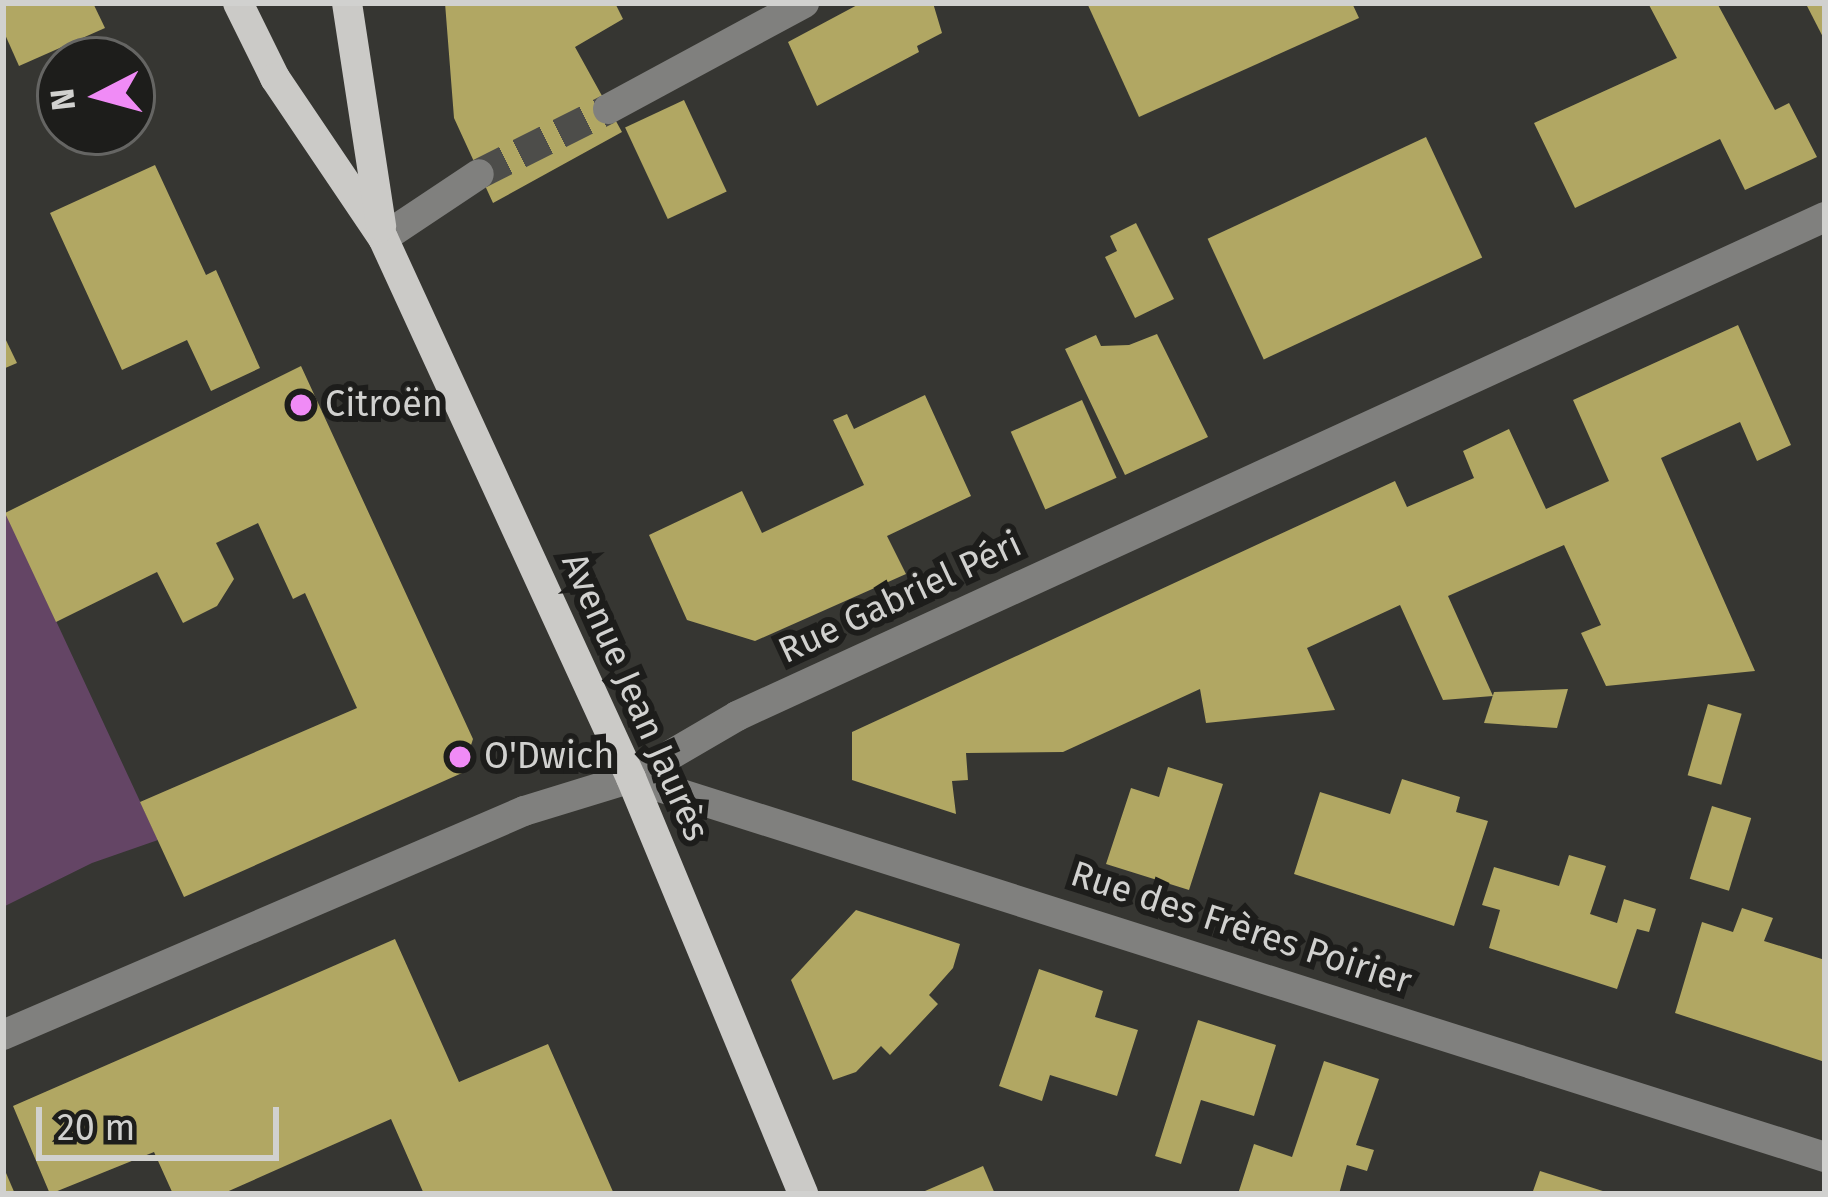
<!DOCTYPE html>
<meta charset="utf-8">
<style>
body{margin:0}
#map{position:relative;width:1828px;height:1197px;overflow:hidden;background:#363632;font-family:"Fira Sans",sans-serif}
div>[style]{position:absolute}
.green>*{inset:0;background:#644565}
.building>*{inset:0;background:#b1a763;transform-origin:0 0}
.minor-tunnel>*{height:30px;margin-top:-15px;transform-origin:0;background:repeating-linear-gradient(90deg,#4d4d4a 0 30px,transparent 0 45px)}
.minor>*{height:30px;margin:-15px;padding:0 15px;transform-origin:15px;border-radius:15px;background:#80807e}
.major>*{height:30px;margin:-15px;padding:0 15px;transform-origin:15px;border-radius:15px;background:#cbcac7}
.dots>*{width:33px;height:33px;translate:-50% -50%;box-sizing:border-box;border:6px solid #1d1d1b;border-radius:50%}
span{translate:-50% -50%;white-space:nowrap;text-align:center;line-height:1.15;-webkit-text-stroke:12px #1d1d1b;paint-order:stroke}
.poi-label{font-size:36px;color:#d1d1cf}
.left{translate:0 -50%;text-align:left}
.street-label{font-size:36px;color:#d1d1cf}
.frame{position:absolute;inset:0;border:6px solid #d1d1cf;pointer-events:none}
.north{position:absolute;left:36px;top:36px;width:120px;height:120px;box-sizing:border-box;background:#1d1d1b;border:3px solid #656563;border-radius:50%;rotate:264deg;font-size:33px;font-weight:700;line-height:48px;text-align:center;color:#d1d1cf}
.north::after{content:'';display:block;margin:auto;width:42px;height:54px;background:#f08bf6;clip-path:polygon(50% 0,100% 100%,50% 72%,0 100%)}
.scale{position:absolute;left:36px;top:1107px;width:243px;height:54px;box-sizing:border-box;border:6px solid #d1d1cf;border-top:0;padding-left:15px;font-size:36px;line-height:42px;white-space:nowrap;color:#d1d1cf;-webkit-text-stroke:9px #1d1d1b;paint-order:stroke}
</style>
<div id="map">
<div class="green">
<i style="clip-path:polygon(3px 507px,158px 840px,92px 863px,3px 907px)"></i>
</div>
<div class="building">
<i style="clip-path:polygon(3px 3px,93px 3px,105px 28px,19px 66px,3px 30px)"></i>
<i style="clip-path:polygon(445px 3px,615px 3px,623px 19px,575px 47px,622px 132px,493px 203px,454px 118px)"></i>
<i style="clip-path:polygon(861px 3px,933px 3px,942px 33px,917px 46px,919px 52px,817px 106px,788px 42px)"></i>
<i style="clip-path:polygon(1087px 3px,1352px 3px,1359px 18px,1139px 117px)"></i>
<i style="clip-path:polygon(1648px 3px,1717px 3px,1775px 110px,1789px 103px,1817px 157px,1745px 190px,1720px 139px,1575px 208px,1534px 123px,1677px 58px)"></i>
<i style="clip-path:polygon(1825px 3px,1825px 41px,1806px 4px)"></i>
<i style="left:684px;top:100px;width:101px;height:65px;rotate:65deg"></i>
<i style="left:1426px;top:137px;width:133px;height:241px;rotate:65deg"></i>
<i style="clip-path:polygon(155px 165px,206px 275px,216px 270px,260px 368px,211px 391px,187px 340px,122px 370px,50px 213px)"></i>
<i style="clip-path:polygon(1136px 223px,1174px 299px,1135px 318px,1105px 257px,1117px 251px,1110px 236px)"></i>
<i style="clip-path:polygon(1738px 325px,1791px 445px,1757px 461px,1740px 422px,1661px 458px,1755px 671px,1606px 686px,1581px 633px,1601px 625px,1564px 545px,1448px 596px,1493px 696px,1443px 700px,1400px 605px,1307px 648px,1335px 710px,1206px 723px,1200px 689px,1063px 752px,966px 753px,968px 780px,952px 781px,956px 814px,852px 780px,852px 732px,1395px 481px,1407px 507px,1474px 478px,1463px 451px,1509px 429px,1546px 509px,1609px 481px,1573px 400px)"></i>
<i style="clip-path:polygon(3px 334px,17px 363px,3px 369px)"></i>
<i style="clip-path:polygon(1157px 334px,1208px 437px,1125px 475px,1065px 349px,1096px 335px,1101px 346px,1129px 345px)"></i>
<i style="clip-path:polygon(301px 366px,473px 739px,462px 773px,184px 897px,140px 802px,357px 708px,305px 593px,293px 599px,258px 523px,216px 543px,234px 579px,217px 606px,183px 623px,157px 572px,56px 622px,5px 513px)"></i>
<i style="clip-path:polygon(925px 395px,971px 496px,887px 536px,906px 574px,755px 641px,687px 620px,649px 535px,742px 491px,762px 533px,864px 485px,833px 420px,847px 414px,854px 429px)"></i>
<i style="left:1082px;top:400px;width:85px;height:78px;rotate:66deg"></i>
<i style="clip-path:polygon(1568px 689px,1557px 728px,1484px 723px,1494px 692px)"></i>
<i style="left:1708px;top:704px;width:35px;height:74px;rotate:16deg"></i>
<i style="clip-path:polygon(1168px 767px,1223px 784px,1189px 890px,1106px 864px,1131px 788px,1159px 797px)"></i>
<i style="clip-path:polygon(1402px 779px,1460px 797px,1456px 812px,1488px 821px,1454px 926px,1294px 874px,1320px 792px,1390px 814px)"></i>
<i style="left:1712px;top:806px;width:41px;height:76px;rotate:17deg"></i>
<i style="clip-path:polygon(1569px 855px,1606px 866px,1590px 914px,1617px 923px,1624px 899px,1656px 909px,1649px 932px,1637px 929px,1617px 989px,1489px 948px,1500px 910px,1482px 905px,1494px 867px,1559px 886px)"></i>
<i style="clip-path:polygon(1742px 908px,1773px 918px,1764px 941px,1825px 960px,1825px 1062px,1675px 1013px,1702px 922px,1733px 932px)"></i>
<i style="clip-path:polygon(856px 910px,960px 944px,953px 968px,929px 995px,938px 1004px,890px 1055px,881px 1046px,856px 1072px,833px 1080px,791px 980px)"></i>
<i style="clip-path:polygon(395px 939px,459px 1082px,548px 1044px,614px 1194px,424px 1194px,391px 1119px,222px 1194px,173px 1194px,154px 1152px,50px 1194px,13px 1106px)"></i>
<i style="clip-path:polygon(1039px 969px,1103px 991px,1095px 1017px,1138px 1030px,1117px 1096px,1050px 1075px,1042px 1101px,999px 1086px)"></i>
<i style="clip-path:polygon(1198px 1020px,1276px 1045px,1254px 1116px,1201px 1100px,1181px 1164px,1155px 1156px)"></i>
<i style="clip-path:polygon(1324px 1061px,1379px 1079px,1356px 1145px,1374px 1150px,1367px 1171px,1347px 1165px,1339px 1194px,1238px 1194px,1254px 1144px,1292px 1157px)"></i>
<i style="clip-path:polygon(3px 1166px,15px 1194px,3px 1194px)"></i>
<i style="clip-path:polygon(983px 1166px,995px 1194px,918px 1194px)"></i>
<i style="clip-path:polygon(1540px 1171px,1609px 1193px,1609px 1194px,1532px 1194px)"></i>
</div>
<div class="minor-tunnel">
<i style="left:479px;top:174px;width:144px;rotate:-26.7deg"></i>
</div>
<div class="minor">
<i style="left:608px;top:109px;width:223px;rotate:-28.4deg"></i>
<i style="left:383px;top:238px;width:115px;rotate:-33.7deg"></i>
<i style="left:631px;top:778px;width:1253px;rotate:17.61deg"></i>
<i style="left:3px;top:1035px;width:567px;rotate:-23.26deg"></i>
<i style="left:524px;top:811px;width:112px;rotate:-17.1deg"></i>
<i style="left:631px;top:778px;width:123px;rotate:-30.3deg"></i>
<i style="left:737px;top:716px;width:1197px;rotate:-24.64deg"></i>
</div>
<div class="major">
<i style="left:238px;top:3px;width:84px;rotate:63.7deg"></i>
<i style="left:275px;top:78px;width:193px;rotate:56deg"></i>
<i style="left:383px;top:238px;width:594px;rotate:65.33deg"></i>
<i style="left:631px;top:778px;width:450px;rotate:67.5deg"></i>
<i style="left:347px;top:3px;width:226px;rotate:81.3deg"></i>
</div>
<div class="dots">
<i style="left:301px;top:405px;background:#f08bf6"></i>
<i style="left:460px;top:757px;background:#f08bf6"></i>
</div>
<div class="poi-label">
<span class="left" style="left:325px;top:405px">Citroën</span>
<span class="left" style="left:484px;top:757px">O'Dwich</span>
</div>
<div class="street-label">
<span style="left:900px;top:598px;rotate:-25deg">Rue Gabriel Péri</span>
<span style="left:635px;top:697px;rotate:66deg">Avenue Jean Jaurès</span>
<span style="left:1241px;top:928px;rotate:18deg">Rue des Frères Poirier</span>
</div>
<div class="frame"></div>
<div class="north">N</div>
<div class="scale">20 m</div>
</div>
